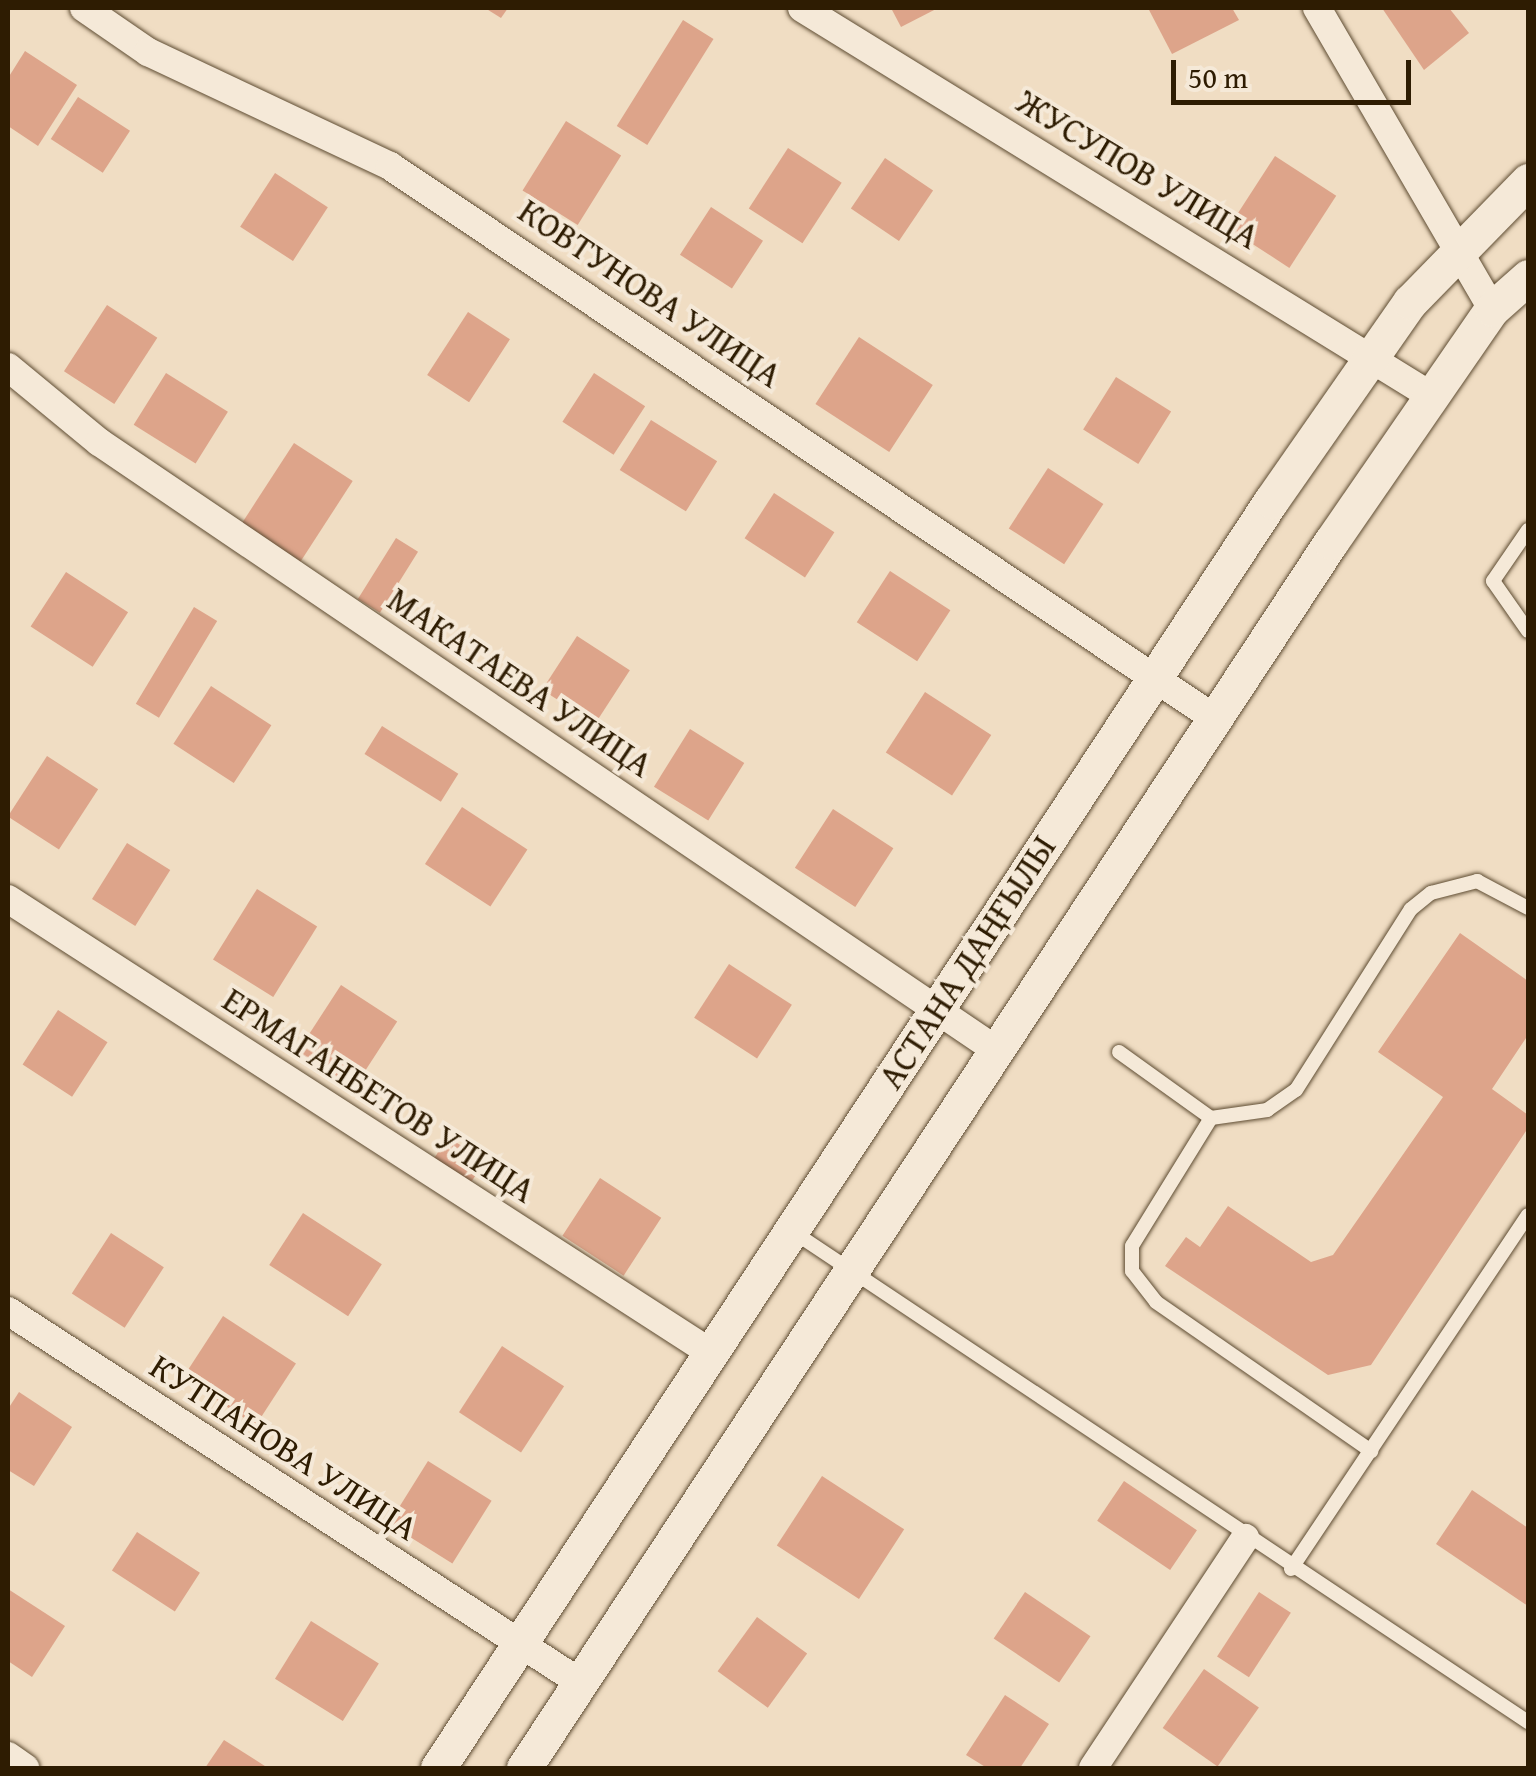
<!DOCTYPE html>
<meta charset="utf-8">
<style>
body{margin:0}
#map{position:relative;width:1536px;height:1776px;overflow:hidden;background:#f0ddc3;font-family:"Gentium Book Plus",serif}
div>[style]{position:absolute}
.building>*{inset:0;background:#dda48a;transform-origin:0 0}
.roads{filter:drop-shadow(0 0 2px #5e4c32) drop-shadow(0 0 2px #5e4c32)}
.service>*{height:14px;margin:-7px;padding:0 7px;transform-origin:7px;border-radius:7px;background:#f5e9d8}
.minor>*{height:28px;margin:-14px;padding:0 14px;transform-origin:14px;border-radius:14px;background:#f5e9d8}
.tertiary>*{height:35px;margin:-17.5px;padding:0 17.5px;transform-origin:17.5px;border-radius:17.5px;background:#f5e9d8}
span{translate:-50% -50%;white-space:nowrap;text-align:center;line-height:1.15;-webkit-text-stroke:8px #f5e9d8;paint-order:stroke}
.street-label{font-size:35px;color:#2e1c02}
.frame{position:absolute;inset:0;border:10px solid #2e1c02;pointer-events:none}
.scale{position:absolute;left:1171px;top:60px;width:240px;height:45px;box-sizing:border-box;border:5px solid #2e1c02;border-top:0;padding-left:12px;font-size:30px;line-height:35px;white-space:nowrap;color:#2e1c02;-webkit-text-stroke:8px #f5e9d8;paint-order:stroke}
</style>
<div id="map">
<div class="building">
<i style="clip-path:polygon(485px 8px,508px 8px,501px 18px)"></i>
<i style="clip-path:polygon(891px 8px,938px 8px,901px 27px)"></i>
<i style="clip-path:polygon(1148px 8px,1232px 8px,1239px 20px,1172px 54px)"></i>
<i style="clip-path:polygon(1382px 8px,1449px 8px,1469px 33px,1424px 70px)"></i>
<i style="left:683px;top:20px;width:36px;height:125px;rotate:32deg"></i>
<i style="clip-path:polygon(25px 51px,77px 85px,38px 146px,8px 126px,8px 78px)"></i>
<i style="left:78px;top:97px;width:62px;height:50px;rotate:33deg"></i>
<i style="left:566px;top:121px;width:65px;height:82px;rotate:32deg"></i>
<i style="left:788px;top:148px;width:64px;height:72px;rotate:33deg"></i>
<i style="left:1275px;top:156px;width:73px;height:86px;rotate:33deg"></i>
<i style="left:885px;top:158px;width:58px;height:61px;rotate:34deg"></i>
<i style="left:275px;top:173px;width:63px;height:64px;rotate:33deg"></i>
<i style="left:711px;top:207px;width:62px;height:57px;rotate:33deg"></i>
<i style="left:107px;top:305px;width:60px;height:79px;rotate:33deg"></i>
<i style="left:468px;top:312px;width:50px;height:75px;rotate:33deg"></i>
<i style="left:859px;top:337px;width:88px;height:80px;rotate:33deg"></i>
<i style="left:166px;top:373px;width:73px;height:61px;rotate:32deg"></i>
<i style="left:594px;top:373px;width:61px;height:58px;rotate:33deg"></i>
<i style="left:1116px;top:377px;width:65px;height:62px;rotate:32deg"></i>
<i style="left:651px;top:420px;width:78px;height:59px;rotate:32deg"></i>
<i style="left:294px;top:443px;width:70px;height:96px;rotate:33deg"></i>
<i style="left:1048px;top:468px;width:66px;height:72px;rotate:33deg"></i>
<i style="left:774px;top:493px;width:72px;height:54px;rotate:33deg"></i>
<i style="left:396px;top:538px;width:26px;height:72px;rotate:32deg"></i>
<i style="left:890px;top:571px;width:72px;height:61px;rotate:33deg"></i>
<i style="left:66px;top:572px;width:74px;height:65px;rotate:33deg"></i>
<i style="left:194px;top:607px;width:27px;height:113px;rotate:31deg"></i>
<i style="left:577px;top:636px;width:63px;height:64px;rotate:33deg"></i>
<i style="left:211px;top:686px;width:72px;height:69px;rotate:33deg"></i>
<i style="left:925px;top:692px;width:79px;height:72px;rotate:33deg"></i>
<i style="left:382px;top:726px;width:90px;height:33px;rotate:32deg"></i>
<i style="left:690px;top:729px;width:64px;height:68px;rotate:32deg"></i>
<i style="left:47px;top:756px;width:61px;height:72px;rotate:33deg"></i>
<i style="left:462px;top:807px;width:78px;height:68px;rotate:33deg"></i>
<i style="left:833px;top:809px;width:72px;height:70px;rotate:33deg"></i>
<i style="left:127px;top:843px;width:51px;height:66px;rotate:32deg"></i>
<i style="left:257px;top:889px;width:71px;height:83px;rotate:32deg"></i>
<i style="clip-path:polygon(1460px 933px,1528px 981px,1528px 1035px,1492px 1089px,1528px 1115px,1528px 1128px,1371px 1365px,1328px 1375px,1165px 1266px,1186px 1237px,1200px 1247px,1228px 1206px,1311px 1262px,1333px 1255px,1443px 1097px,1378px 1052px)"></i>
<i style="left:729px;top:964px;width:75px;height:64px;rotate:33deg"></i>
<i style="left:341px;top:985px;width:67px;height:85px;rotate:33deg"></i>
<i style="left:58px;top:1010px;width:59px;height:65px;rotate:33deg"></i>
<i style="left:448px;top:1137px;width:44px;height:32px;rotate:33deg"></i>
<i style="left:600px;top:1178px;width:73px;height:69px;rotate:33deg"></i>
<i style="left:303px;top:1213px;width:94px;height:62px;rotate:33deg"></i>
<i style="left:111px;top:1233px;width:63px;height:72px;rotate:33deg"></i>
<i style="left:223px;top:1316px;width:87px;height:74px;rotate:33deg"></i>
<i style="left:502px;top:1346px;width:74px;height:79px;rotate:33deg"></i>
<i style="clip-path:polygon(19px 1392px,72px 1427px,34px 1486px,8px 1470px,8px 1409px)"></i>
<i style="left:428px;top:1461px;width:75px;height:74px;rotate:32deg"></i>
<i style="left:822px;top:1476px;width:98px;height:83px;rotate:33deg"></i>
<i style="left:1124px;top:1481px;width:88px;height:48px;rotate:34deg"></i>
<i style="clip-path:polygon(1472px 1490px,1528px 1528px,1528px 1606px,1436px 1544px)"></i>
<i style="left:137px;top:1532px;width:75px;height:46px;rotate:33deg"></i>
<i style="clip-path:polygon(8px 1589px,65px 1626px,32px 1677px,8px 1661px)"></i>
<i style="left:1025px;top:1592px;width:79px;height:56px;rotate:34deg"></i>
<i style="left:1259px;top:1592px;width:38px;height:77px;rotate:33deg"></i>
<i style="left:757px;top:1617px;width:62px;height:67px;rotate:36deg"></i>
<i style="left:311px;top:1621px;width:80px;height:68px;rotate:32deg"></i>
<i style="left:1204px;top:1669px;width:67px;height:72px;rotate:35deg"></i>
<i style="clip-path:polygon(1005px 1695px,1049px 1724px,1020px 1768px,987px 1768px,966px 1755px)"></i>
<i style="clip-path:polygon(224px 1740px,268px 1768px,205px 1768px)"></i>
</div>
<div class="roads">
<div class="service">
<i style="left:1528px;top:530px;width:62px;rotate:124.5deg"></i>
<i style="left:1493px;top:581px;width:61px;rotate:55deg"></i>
<i style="left:1119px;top:1052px;width:113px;rotate:35.7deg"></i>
<i style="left:1211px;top:1118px;width:57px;rotate:-8.1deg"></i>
<i style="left:1267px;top:1110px;width:35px;rotate:-35deg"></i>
<i style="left:1296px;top:1090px;width:214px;rotate:-57.6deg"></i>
<i style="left:1411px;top:909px;width:26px;rotate:-39deg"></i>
<i style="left:1431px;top:893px;width:48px;rotate:-14.6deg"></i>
<i style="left:1477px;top:881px;width:58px;rotate:27.9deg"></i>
<i style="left:1211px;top:1118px;width:150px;rotate:121.7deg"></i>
<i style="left:1132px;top:1246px;width:25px;rotate:90deg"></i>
<i style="left:1132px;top:1271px;width:39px;rotate:52deg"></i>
<i style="left:1156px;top:1302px;width:262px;rotate:34.7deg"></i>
<i style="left:792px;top:1231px;width:885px;rotate:33.71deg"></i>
<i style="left:1291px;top:1569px;width:426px;rotate:-56.2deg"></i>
</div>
<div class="minor">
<i style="left:84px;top:8px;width:78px;rotate:34.5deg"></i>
<i style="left:148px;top:52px;width:268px;rotate:25.2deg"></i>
<i style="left:390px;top:166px;width:995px;rotate:33.82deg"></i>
<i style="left:802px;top:8px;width:741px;rotate:31.65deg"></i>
<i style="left:1317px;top:8px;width:348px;rotate:59.8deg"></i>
<i style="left:8px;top:367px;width:118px;rotate:39.5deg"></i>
<i style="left:99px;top:442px;width:1084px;rotate:34.13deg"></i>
<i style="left:8px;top:899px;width:837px;rotate:32.85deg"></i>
<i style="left:8px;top:1311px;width:680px;rotate:32.99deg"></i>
<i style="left:8px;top:1756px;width:21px;rotate:35deg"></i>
<i style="left:1093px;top:1768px;width:276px;rotate:-56.5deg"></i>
</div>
<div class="tertiary">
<i style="left:438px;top:1768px;width:1516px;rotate:-56.68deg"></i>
<i style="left:1271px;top:501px;width:243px;rotate:-55.1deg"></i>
<i style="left:1410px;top:302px;width:169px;rotate:-45.7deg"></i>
<i style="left:524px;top:1768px;width:1468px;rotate:-56.65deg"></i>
<i style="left:1331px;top:542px;width:283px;rotate:-55.4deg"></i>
<i style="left:1492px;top:309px;width:48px;rotate:-41.6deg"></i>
</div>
</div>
<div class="street-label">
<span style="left:1138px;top:169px;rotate:31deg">ЖУСУПОВ УЛИЦА</span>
<span style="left:650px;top:293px;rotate:34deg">КОВТУНОВА УЛИЦА</span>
<span style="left:520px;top:682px;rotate:34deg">МАКАТАЕВА УЛИЦА</span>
<span style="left:967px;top:962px;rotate:-57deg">АСТАНА ДАҢҒЫЛЫ</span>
<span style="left:379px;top:1095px;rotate:33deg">ЕРМАГАНБЕТОВ УЛИЦА</span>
<span style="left:284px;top:1447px;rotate:33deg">КУТПАНОВА УЛИЦА</span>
</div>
<div class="frame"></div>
<div class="scale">50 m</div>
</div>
